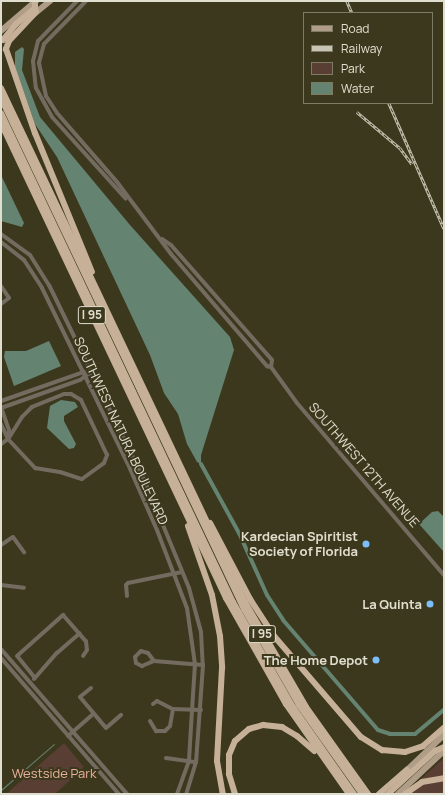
<!DOCTYPE html>
<style>
body{margin:0}
#map{position:relative;width:445px;height:795px;overflow:hidden;background:#3c381d;font-family:Manrope,sans-serif}
div>[style]{position:absolute}
.green>*{inset:0;background:#593e33}
.water>*{inset:0;background:#658371}
.stream>*{height:1px;margin:-0.5px;padding:0 0.5px;transform-origin:0.5px;border-radius:0.5px;background:#658371}
.canal>*{height:4px;margin:-2px;padding:0 2px;transform-origin:2px;border-radius:2px;background:#658371}
.minor>*{height:4px;margin:-2px;padding:0 2px;transform-origin:2px;border-radius:2px;background:#746b60}
.major>*{height:5.5px;margin:-2.75px;padding:0 2.75px;transform-origin:2.75px;border-radius:2.75px;background:#af9d88}
.highway>*{height:6px;margin:-3px;padding:0 3px;transform-origin:3px;border-radius:3px;background:#c6b097}
.rail>*{height:2.5px;margin-top:-1.25px;transform-origin:0;background:repeating-linear-gradient(90deg,#3c381d 0 3px,#c7c5b3 0 6px);box-sizing:border-box;border-block:1px solid #c7c5b3}
.dots>*{width:11px;height:11px;translate:-50% -50%;box-sizing:border-box;border:2px solid #3c381d;border-radius:50%}
span{translate:-50% -50%;white-space:nowrap;text-align:center;line-height:1.15;-webkit-text-stroke:4px #3c381d;paint-order:stroke}
.shield-label span{padding:1px 3px;background:#3c381d;border:1px solid;border-radius:3px;-webkit-text-stroke-width:0}
.shield-label{font-size:12px;color:#e0dece;font-weight:700}
.street-label{font-size:13px;color:#e0dece}
.poi-label{font-size:13px;color:#e0dece;font-weight:700}
.right{translate:-100% -50%;text-align:right}
.park-label{font-size:13px;color:#eab29b}
.frame{position:absolute;inset:0;border:2px solid #e0dece;pointer-events:none}
.legend{position:absolute;left:303px;top:12px;width:130px;height:92px;box-sizing:border-box;background:#3c381d;border:1px solid #7e7a64;margin:0;padding:5px 7px;list-style:none;font-size:12px;color:#e0dece}
.legend li{display:flex;align-items:center;gap:8px;height:20px}
.legend b{width:20px;border:1px solid #7e7a64}
</style>
<div id="map">
<div class="green">
<i style="clip-path:polygon(64px 743px,84px 767px,55px 794px,6px 794px)"></i>
<i style="clip-path:polygon(444px 758px,444px 775px,420px 780px)"></i>
<i style="clip-path:polygon(444px 780px,444px 794px,408px 794px,420px 786px)"></i>
</div>
<div class="water">
<i style="clip-path:polygon(22px 47px,24px 49px,22px 70px,40px 117px,130px 225px,230px 337px,234px 350px,201px 455px,201px 464px,197px 462px,187px 444px,178px 414px,164px 393px,150px 355px,57px 157px,35px 124px,15px 67px,15px 52px)"></i>
<i style="clip-path:polygon(1px 175px,24px 223px,22px 227px,1px 221px)"></i>
<i style="clip-path:polygon(49px 341px,61px 366px,14px 386px,4px 357px,5px 351px,26px 351px)"></i>
<i style="clip-path:polygon(61px 400px,75px 402px,78px 407px,64px 416px,64px 421px,76px 444px,74px 448px,69px 449px,47px 428px,50px 406px)"></i>
<i style="clip-path:polygon(438px 511px,444px 517px,443px 551px,419px 524px,432px 512px)"></i>
</div>
<div class="stream">
<i style="left:1px;top:790px;width:70px;rotate:-41deg"></i>
</div>
<div class="canal">
<i style="left:201px;top:464px;width:79px;rotate:61.2deg"></i>
<i style="left:239px;top:533px;width:68px;rotate:65.7deg"></i>
<i style="left:267px;top:595px;width:30px;rotate:57deg"></i>
<i style="left:283px;top:620px;width:145px;rotate:49.2deg"></i>
<i style="left:378px;top:730px;width:13px;rotate:18deg"></i>
<i style="left:390px;top:734px;width:25px"></i>
<i style="left:415px;top:734px;width:38px;rotate:-40deg"></i>
</div>
<div class="minor">
<i style="left:77px;top:1px;width:56px;rotate:134.3deg"></i>
<i style="left:38px;top:41px;width:21px;rotate:104deg"></i>
<i style="left:33px;top:61px;width:27px;rotate:84deg"></i>
<i style="left:36px;top:88px;width:33px;rotate:61deg"></i>
<i style="left:52px;top:117px;width:110px;rotate:47.9deg"></i>
<i style="left:86px;top:1px;width:60px;rotate:134.3deg"></i>
<i style="left:44px;top:44px;width:20px;rotate:105deg"></i>
<i style="left:39px;top:63px;width:34px;rotate:78deg"></i>
<i style="left:46px;top:96px;width:20px;rotate:57deg"></i>
<i style="left:57px;top:113px;width:91px;rotate:49deg"></i>
<i style="left:117px;top:182px;width:90px;rotate:53.1deg"></i>
<i style="left:171px;top:254px;width:148px;rotate:49.4deg"></i>
<i style="left:267px;top:366px;width:4px;rotate:14deg"></i>
<i style="left:1px;top:234px;width:36px;rotate:36deg"></i>
<i style="left:30px;top:255px;width:36px;rotate:58deg"></i>
<i style="left:49px;top:285px;width:221px;rotate:64deg"></i>
<i style="left:146px;top:484px;width:113px;rotate:67.5deg"></i>
<i style="left:189px;top:588px;width:46px;rotate:74.7deg"></i>
<i style="left:201px;top:632px;width:33px;rotate:87deg"></i>
<i style="left:203px;top:665px;width:97px;rotate:94.1deg"></i>
<i style="left:196px;top:762px;width:34px;rotate:107deg"></i>
<i style="left:162px;top:239px;width:11px;rotate:34deg"></i>
<i style="left:171px;top:245px;width:153px;rotate:48.7deg"></i>
<i style="left:272px;top:360px;width:7px;rotate:98deg"></i>
<i style="left:271px;top:367px;width:44px;rotate:54.2deg"></i>
<i style="left:297px;top:403px;width:226px;rotate:49.5deg"></i>
<i style="left:1px;top:242px;width:29px;rotate:38deg"></i>
<i style="left:24px;top:260px;width:33px;rotate:57deg"></i>
<i style="left:42px;top:288px;width:194px;rotate:64deg"></i>
<i style="left:127px;top:462px;width:74px;rotate:66.2deg"></i>
<i style="left:157px;top:530px;width:84px;rotate:69deg"></i>
<i style="left:187px;top:608px;width:57px;rotate:81.9deg"></i>
<i style="left:195px;top:664px;width:46px;rotate:93.7deg"></i>
<i style="left:192px;top:710px;width:51px;rotate:93.4deg"></i>
<i style="left:189px;top:761px;width:35px;rotate:110deg"></i>
<i style="left:1px;top:286px;width:14px;rotate:56deg"></i>
<i style="left:9px;top:298px;width:10px;rotate:143deg"></i>
<i style="left:1px;top:401px;width:88px;rotate:-19.3deg"></i>
<i style="left:1px;top:407px;width:24px;rotate:71deg"></i>
<i style="left:9px;top:430px;width:7px;rotate:98deg"></i>
<i style="left:1px;top:408px;width:84px;rotate:-19.5deg"></i>
<i style="left:80px;top:380px;width:14px;rotate:-36deg"></i>
<i style="left:1px;top:424px;width:17px;rotate:65deg"></i>
<i style="left:8px;top:439px;width:40px;rotate:47deg"></i>
<i style="left:35px;top:468px;width:25px;rotate:9deg"></i>
<i style="left:60px;top:472px;width:23px;rotate:18deg"></i>
<i style="left:82px;top:479px;width:27px;rotate:-36deg"></i>
<i style="left:104px;top:463px;width:9px;rotate:-69deg"></i>
<i style="left:107px;top:455px;width:61px;rotate:-115.3deg"></i>
<i style="left:81px;top:400px;width:12px;rotate:-149deg"></i>
<i style="left:71px;top:394px;width:7px;rotate:180deg"></i>
<i style="left:64px;top:394px;width:35px;rotate:158deg"></i>
<i style="left:32px;top:407px;width:14px;rotate:135deg"></i>
<i style="left:22px;top:417px;width:26px;rotate:122deg"></i>
<i style="left:8px;top:439px;width:9px;rotate:144deg"></i>
<i style="left:1px;top:545px;width:14px;rotate:-34deg"></i>
<i style="left:13px;top:537px;width:19px;rotate:54deg"></i>
<i style="left:1px;top:585px;width:23px;rotate:7deg"></i>
<i style="left:127px;top:596px;width:11px;rotate:-95deg"></i>
<i style="left:126px;top:585px;width:3px;rotate:-45deg"></i>
<i style="left:128px;top:583px;width:55px;rotate:-11.5deg"></i>
<i style="left:1px;top:649px;width:192px;rotate:49deg"></i>
<i style="left:1px;top:658px;width:180px;rotate:49.1deg"></i>
<i style="left:154px;top:661px;width:10px;rotate:-127deg"></i>
<i style="left:148px;top:653px;width:7px;rotate:-164deg"></i>
<i style="left:141px;top:651px;width:8px;rotate:135deg"></i>
<i style="left:135px;top:657px;width:6px;rotate:81deg"></i>
<i style="left:136px;top:663px;width:7px;rotate:27deg"></i>
<i style="left:142px;top:666px;width:13px;rotate:-23deg"></i>
<i style="left:154px;top:661px;width:49px;rotate:4.7deg"></i>
<i style="left:35px;top:678px;width:28px;rotate:-129deg"></i>
<i style="left:17px;top:656px;width:62px;rotate:-41.7deg"></i>
<i style="left:63px;top:615px;width:35px;rotate:49deg"></i>
<i style="left:86px;top:641px;width:9px;rotate:84deg"></i>
<i style="left:87px;top:650px;width:7px;rotate:124deg"></i>
<i style="left:34px;top:679px;width:35px;rotate:-49deg"></i>
<i style="left:57px;top:653px;width:30px;rotate:-41deg"></i>
<i style="left:91px;top:688px;width:14px;rotate:141deg"></i>
<i style="left:80px;top:697px;width:40px;rotate:50deg"></i>
<i style="left:106px;top:728px;width:20px;rotate:-41deg"></i>
<i style="left:153px;top:704px;width:5px;rotate:-37deg"></i>
<i style="left:157px;top:701px;width:18px;rotate:27deg"></i>
<i style="left:173px;top:709px;width:28px;rotate:2deg"></i>
<i style="left:150px;top:721px;width:12px;rotate:59deg"></i>
<i style="left:156px;top:731px;width:9px"></i>
<i style="left:165px;top:731px;width:7px;rotate:-45deg"></i>
<i style="left:170px;top:726px;width:17px;rotate:-80deg"></i>
<i style="left:68px;top:736px;width:33px;rotate:-41deg"></i>
<i style="left:166px;top:758px;width:30px;rotate:8deg"></i>
</div>
<div class="major">
<i style="left:33px;top:15px;width:22px;rotate:-39deg"></i>
<i style="left:1px;top:31px;width:46px;rotate:-40.6deg"></i>
<i style="left:404px;top:773px;width:55px;rotate:-43.5deg"></i>
<i style="left:398px;top:794px;width:63px;rotate:-43.1deg"></i>
</div>
<div class="highway">
<i style="left:36px;top:12px;width:40px;rotate:133deg"></i>
<i style="left:9px;top:41px;width:9px;rotate:111deg"></i>
<i style="left:6px;top:49px;width:89px;rotate:71deg"></i>
<i style="left:35px;top:133px;width:150px;rotate:67.7deg"></i>
<i style="left:3px;top:40px;width:21px;rotate:-51deg"></i>
<i style="left:16px;top:24px;width:25px;rotate:-40deg"></i>
<i style="left:35px;top:8px;width:7px;rotate:-90deg"></i>
<i style="left:1px;top:88px;width:569px;rotate:64.61deg"></i>
<i style="left:245px;top:602px;width:121px;rotate:59.8deg"></i>
<i style="left:306px;top:707px;width:107px;rotate:54.5deg"></i>
<i style="left:1px;top:98px;width:566px;rotate:64.57deg"></i>
<i style="left:244px;top:609px;width:111px;rotate:60.2deg"></i>
<i style="left:299px;top:705px;width:109px;rotate:54.7deg"></i>
<i style="left:1px;top:113px;width:541px;rotate:64.62deg"></i>
<i style="left:233px;top:602px;width:121px;rotate:60.3deg"></i>
<i style="left:293px;top:707px;width:106px;rotate:55deg"></i>
<i style="left:1px;top:123px;width:526px;rotate:64.65deg"></i>
<i style="left:226px;top:598px;width:122px;rotate:60.5deg"></i>
<i style="left:286px;top:704px;width:110px;rotate:55deg"></i>
<i style="left:210px;top:523px;width:86px;rotate:62.2deg"></i>
<i style="left:250px;top:599px;width:44px;rotate:57deg"></i>
<i style="left:274px;top:636px;width:133px;rotate:49.3deg"></i>
<i style="left:361px;top:737px;width:25px;rotate:32deg"></i>
<i style="left:382px;top:750px;width:23px;rotate:5deg"></i>
<i style="left:405px;top:752px;width:19px;rotate:-18deg"></i>
<i style="left:423px;top:746px;width:28px;rotate:-41deg"></i>
<i style="left:188px;top:526px;width:73px;rotate:70.8deg"></i>
<i style="left:212px;top:595px;width:42px;rotate:79deg"></i>
<i style="left:220px;top:636px;width:32px;rotate:86deg"></i>
<i style="left:222px;top:668px;width:93px;rotate:93.1deg"></i>
<i style="left:217px;top:761px;width:34px;rotate:80deg"></i>
<i style="left:235px;top:794px;width:21px;rotate:-107deg"></i>
<i style="left:229px;top:774px;width:19px;rotate:-90deg"></i>
<i style="left:229px;top:755px;width:15px;rotate:-67deg"></i>
<i style="left:235px;top:741px;width:18px;rotate:-41deg"></i>
<i style="left:249px;top:729px;width:15px;rotate:-16deg"></i>
<i style="left:263px;top:725px;width:19px;rotate:6deg"></i>
<i style="left:282px;top:727px;width:17px;rotate:31deg"></i>
<i style="left:297px;top:736px;width:23px;rotate:41deg"></i>
<i style="left:379px;top:794px;width:37px;rotate:-41deg"></i>
<i style="left:388px;top:794px;width:64px;rotate:-42.5deg"></i>
<i style="left:435px;top:751px;width:10px;rotate:-24deg"></i>
<i style="left:405px;top:794px;width:21px;rotate:-35deg"></i>
<i style="left:422px;top:782px;width:22px;rotate:-10deg"></i>
</div>
<div class="rail">
<i style="left:347px;top:1px;width:13px;rotate:67deg"></i>
<i style="left:389px;top:103px;width:137px;rotate:66.3deg"></i>
<i style="left:357px;top:112px;width:56px;rotate:39.9deg"></i>
<i style="left:400px;top:148px;width:20px;rotate:53deg"></i>
</div>
<div class="dots">
<i style="left:366px;top:544px;background:#7bbef9"></i>
<i style="left:430px;top:604px;background:#7bbef9"></i>
<i style="left:376px;top:660px;background:#7bbef9"></i>
</div>
<div class="shield-label">
<span style="left:92px;top:315px">I 95</span>
<span style="left:262px;top:634px">I 95</span>
</div>
<div class="street-label">
<span style="left:121px;top:431px;rotate:65deg">SOUTHWEST NATURA BOULEVARD</span>
<span style="left:364px;top:465px;rotate:49deg">SOUTHWEST 12TH AVENUE</span>
</div>
<div class="poi-label">
<span class="right" style="left:358px;top:544px">Kardecian Spiritist<br>Society of Florida</span>
<span class="right" style="left:422px;top:604px">La Quinta</span>
<span class="right" style="left:368px;top:660px">The Home Depot</span>
</div>
<div class="park-label">
<span style="left:54px;top:773px">Westside Park</span>
</div>
<div class="frame"></div>
<ul class="legend">
<li><b style="height:5px;background:#af9d88"></b>Road</li>
<li><b style="height:5px;background:#c7c5b3"></b>Railway</li>
<li><b style="height:11px;background:#593e33"></b>Park</li>
<li><b style="height:11px;background:#658371"></b>Water</li>
</ul>
</div>
